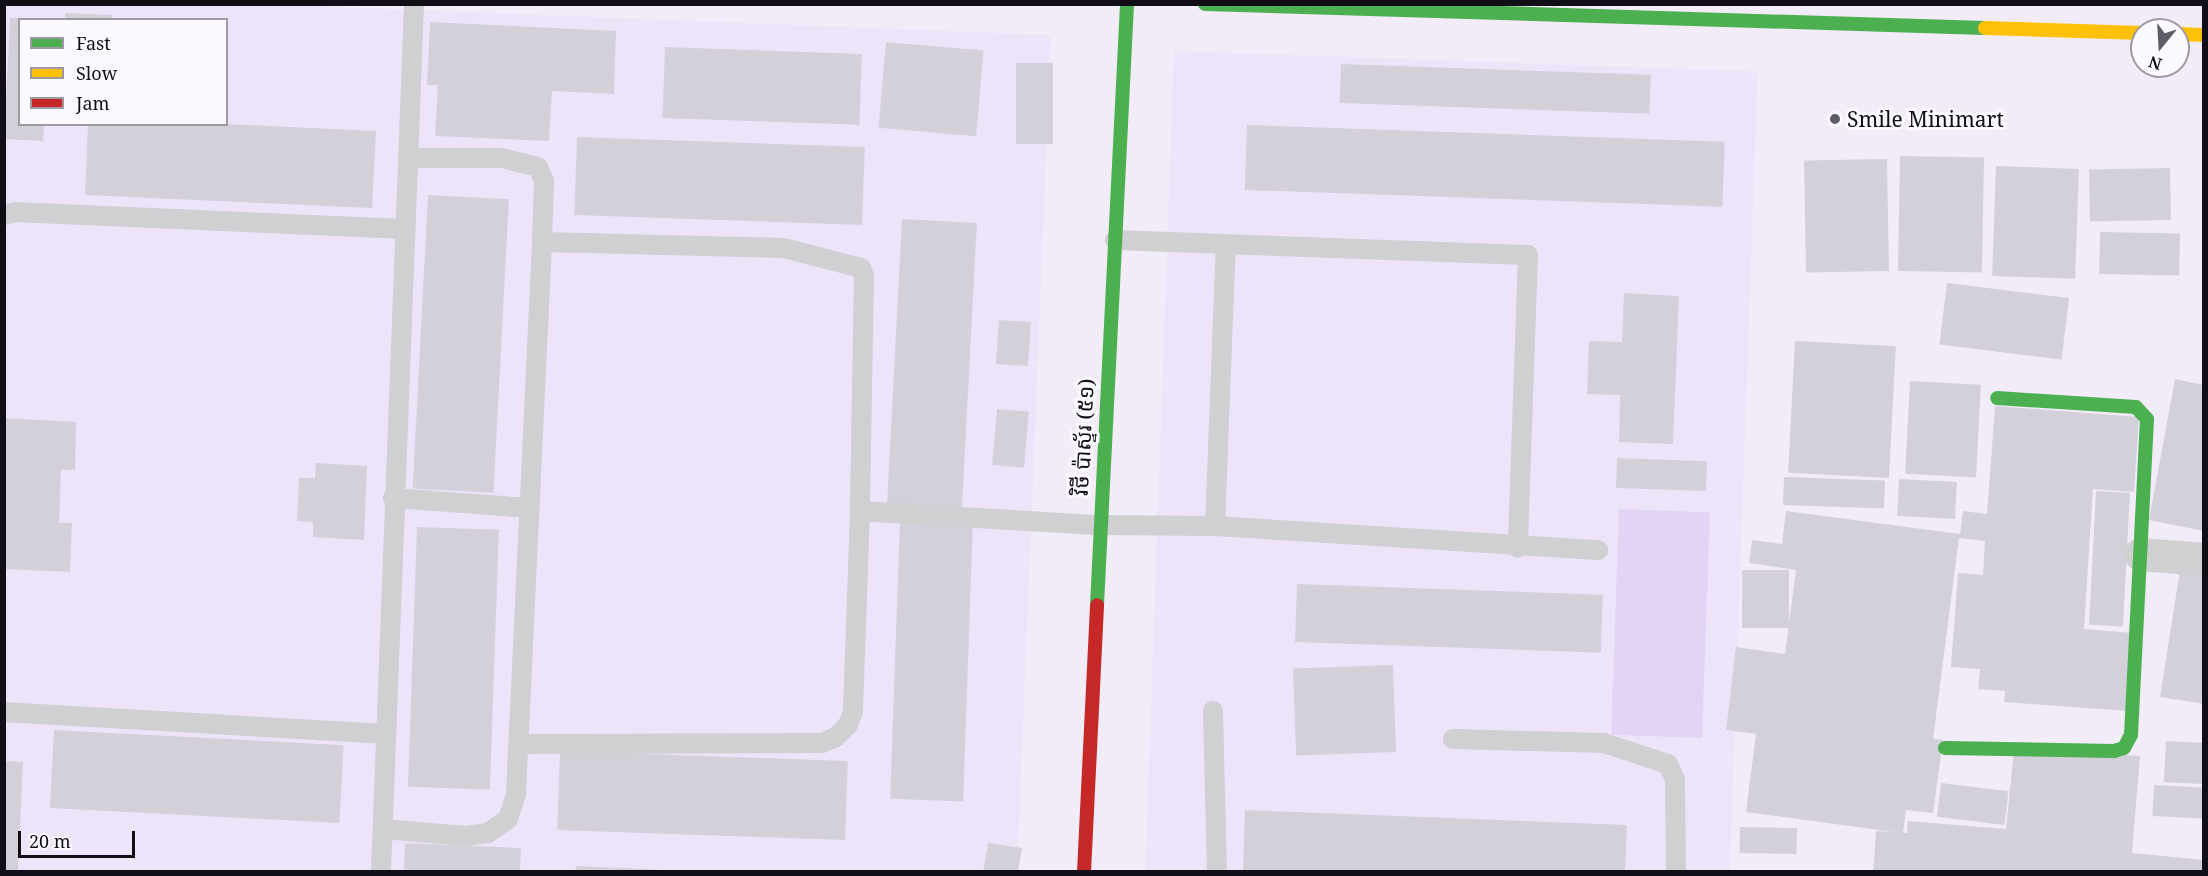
<!DOCTYPE html>
<meta charset="utf-8">
<style>
body{margin:0}
#map{position:relative;width:2208px;height:876px;overflow:hidden;background:#f1ecf7;font-family:"Noto Serif","Noto Sans Khmer",serif}
div>[style]{position:absolute}
.built>*{inset:0;background:#eee4fa;transform-origin:0 0}
.green>*{inset:0;background:#e3d4f6;transform-origin:0 0}
.building>*{inset:0;background:#d4d0da;transform-origin:0 0}
.lane>*{height:20px;margin:-10px;padding:0 10px;transform-origin:10px;border-radius:10px;background:#d0cfd2}
.street>*{height:33px;margin:-16.5px;padding:0 16.5px;transform-origin:16.5px;border-radius:16.5px;background:#d0cfd2}
.fast>*{height:14px;margin:-7px;padding:0 7px;transform-origin:7px;border-radius:7px;background:#4caf50}
.slow>*{height:14px;margin:-7px;padding:0 7px;transform-origin:7px;border-radius:7px;background:#ffc107}
.jam>*{height:14px;margin:-7px;padding:0 7px;transform-origin:7px;border-radius:7px;background:#c62828}
.dots>*{width:16px;height:16px;translate:-50% -50%;box-sizing:border-box;border:3px solid #fbf8ff;border-radius:50%}
span{translate:-50% -50%;white-space:nowrap;text-align:center;line-height:1.15;-webkit-text-stroke:6px #fbf8ff;paint-order:stroke}
.poi-label{font-size:21px;color:#120e18}
.left{translate:0 -50%;text-align:left}
.street-label{font-size:21px;color:#120e18}
.frame{position:absolute;inset:0;border:6px solid #120e18;pointer-events:none}
.legend{position:absolute;left:18px;top:18px;width:210px;height:108px;box-sizing:border-box;background:#fbf8ff;border:2px solid #9e9aa3;margin:0;padding:8px 10px;list-style:none;font-size:18px;color:#120e18}
.legend li{display:flex;align-items:center;gap:12px;height:30px}
.legend b{width:30px;border:2px solid #9e9aa3}
.north{position:absolute;left:2130px;top:18px;width:60px;height:60px;box-sizing:border-box;background:#fbf8ff;border:2px solid #9e9aa3;border-radius:50%;rotate:198deg;font-size:16px;font-weight:700;line-height:24px;text-align:center;color:#120e18}
.north::after{content:'';display:block;margin:auto;width:21px;height:27px;background:#605c66;clip-path:polygon(50% 0,100% 100%,50% 72%,0 100%)}
.scale{position:absolute;left:18px;top:831px;width:117px;height:27px;box-sizing:border-box;border:3px solid #120e18;border-top:0;padding-left:8px;font-size:18px;line-height:21px;white-space:nowrap;color:#120e18;-webkit-text-stroke:4px #fbf8ff;paint-order:stroke}
</style>
<div id="map">
<div class="built">
<i style="clip-path:polygon(evenodd,5px 5px,284px 5px,1051px 35px,1017px 871px,5px 872px,5px 5px,20px 20px,226px 20px,226px 124px,20px 124px,20px 20px)"></i>
<i style="left:1174px;top:51px;width:584px;height:822px;rotate:2deg"></i>
</div>
<div class="green">
<i style="left:1619px;top:509px;width:91px;height:226px;rotate:2deg"></i>
</div>
<div class="building">
<i style="clip-path:polygon(65px 13px,112px 15px,112px 20px,65px 20px)"></i>
<i style="clip-path:polygon(10px 18px,20px 18px,20px 124px,44px 124px,43px 141px,4px 139px)"></i>
<i style="clip-path:polygon(430px 22px,616px 31px,614px 94px,552px 91px,549px 141px,435px 136px,438px 85px,427px 85px)"></i>
<i style="left:886px;top:42px;width:98px;height:86px;rotate:5deg"></i>
<i style="left:665px;top:47px;width:197px;height:71px;rotate:2deg"></i>
<i style="left:1016px;top:63px;width:37px;height:81px"></i>
<i style="left:1341px;top:64px;width:310px;height:39px;rotate:2deg"></i>
<i style="clip-path:polygon(88px 124px,226px 124px,376px 131px,372px 208px,85px 195px)"></i>
<i style="left:1247px;top:125px;width:478px;height:65px;rotate:2deg"></i>
<i style="left:577px;top:137px;width:288px;height:78px;rotate:2deg"></i>
<i style="left:1900px;top:156px;width:84px;height:115px;rotate:1deg"></i>
<i style="left:1887px;top:159px;width:112px;height:83px;rotate:89deg"></i>
<i style="left:1996px;top:166px;width:83px;height:110px;rotate:2deg"></i>
<i style="left:2170px;top:168px;width:52px;height:81px;rotate:89deg"></i>
<i style="left:428px;top:195px;width:81px;height:294px;rotate:3deg"></i>
<i style="left:902px;top:219px;width:75px;height:285px;rotate:3deg"></i>
<i style="left:2100px;top:232px;width:80px;height:42px;rotate:1deg"></i>
<i style="left:1947px;top:283px;width:123px;height:62px;rotate:7deg"></i>
<i style="clip-path:polygon(1624px 293px,1679px 296px,1673px 444px,1619px 442px,1620px 395px,1587px 394px,1589px 341px,1622px 342px)"></i>
<i style="left:999px;top:320px;width:32px;height:44px;rotate:4deg"></i>
<i style="left:1795px;top:341px;width:101px;height:132px;rotate:3deg"></i>
<i style="clip-path:polygon(2175px 379px,2204px 385px,2204px 531px,2149px 520px)"></i>
<i style="left:1910px;top:381px;width:71px;height:93px;rotate:3deg"></i>
<i style="clip-path:polygon(1995px 406px,2139px 417px,2134px 492px,2093px 489px,2084px 629px,2133px 633px,2128px 711px,2004px 702px,2005px 691px,1978px 689px,1980px 669px,1951px 667px,1958px 573px,1983px 575px,1985px 541px,1959px 538px,1933px 739px,1943px 740px,1933px 813px,1906px 810px,1903px 833px,1907px 833px,1908px 821px,2006px 829px,2014px 749px,2140px 756px,2132px 853px,2204px 860px,2204px 872px,1873px 872px,1876px 831px,1894px 832px,1746px 812px,1756px 734px,1726px 730px,1736px 647px,1785px 654px,1796px 570px,1749px 563px,1752px 540px,1782px 544px,1786px 511px,1960px 534px,1963px 511px,1987px 514px)"></i>
<i style="left:997px;top:409px;width:32px;height:56px;rotate:5deg"></i>
<i style="clip-path:polygon(4px 418px,76px 422px,75px 470px,61px 470px,59px 523px,72px 523px,70px 572px,4px 569px)"></i>
<i style="left:1617px;top:458px;width:90px;height:30px;rotate:2deg"></i>
<i style="clip-path:polygon(316px 463px,367px 466px,364px 540px,313px 537px,313px 522px,297px 521px,299px 478px,315px 478px)"></i>
<i style="left:1784px;top:477px;width:101px;height:28px;rotate:2deg"></i>
<i style="left:1899px;top:479px;width:58px;height:37px;rotate:3deg"></i>
<i style="left:2096px;top:491px;width:34px;height:134px;rotate:3deg"></i>
<i style="left:900px;top:518px;width:73px;height:281px;rotate:2deg"></i>
<i style="left:417px;top:527px;width:82px;height:260px;rotate:2deg"></i>
<i style="clip-path:polygon(2181px 564px,2204px 568px,2204px 704px,2160px 697px)"></i>
<i style="left:1742px;top:570px;width:47px;height:58px"></i>
<i style="left:1297px;top:584px;width:306px;height:58px;rotate:2deg"></i>
<i style="left:1393px;top:665px;width:87px;height:100px;rotate:88deg"></i>
<i style="left:54px;top:730px;width:290px;height:78px;rotate:3deg"></i>
<i style="left:2166px;top:741px;width:38px;height:41px;rotate:3deg"></i>
<i style="left:560px;top:751px;width:288px;height:79px;rotate:2deg"></i>
<i style="clip-path:polygon(4px 761px,23px 762px,18px 872px,4px 872px)"></i>
<i style="left:1941px;top:783px;width:68px;height:34px;rotate:7deg"></i>
<i style="left:2154px;top:785px;width:50px;height:31px;rotate:3deg"></i>
<i style="clip-path:polygon(1245px 810px,1627px 825px,1625px 872px,1243px 870px)"></i>
<i style="left:1740px;top:827px;width:57px;height:26px;rotate:1deg"></i>
<i style="clip-path:polygon(405px 843px,521px 848px,520px 872px,404px 872px)"></i>
<i style="clip-path:polygon(988px 843px,1022px 848px,1018px 872px,983px 872px)"></i>
<i style="clip-path:polygon(576px 866px,668px 870px,668px 872px,575px 872px)"></i>
</div>
<div class="lane">
<i style="left:4px;top:215px;width:11px;rotate:-15deg"></i>
<i style="left:15px;top:212px;width:390px;rotate:2.5deg"></i>
<i style="left:1115px;top:240px;width:413px;rotate:2.1deg"></i>
<i style="left:1528px;top:255px;width:293px;rotate:92deg"></i>
<i style="left:542px;top:242px;width:242px;rotate:1.4deg"></i>
<i style="left:784px;top:248px;width:80px;rotate:14.6deg"></i>
<i style="left:861px;top:268px;width:9px;rotate:69deg"></i>
<i style="left:864px;top:276px;width:235px;rotate:91deg"></i>
<i style="left:393px;top:498px;width:136px;rotate:4.2deg"></i>
<i style="left:1215px;top:526px;width:282px;rotate:-87.8deg"></i>
<i style="left:1213px;top:711px;width:161px;rotate:88.6deg"></i>
<i style="left:4px;top:712px;width:383px;rotate:3.3deg"></i>
<i style="left:1453px;top:739px;width:151px;rotate:1.5deg"></i>
<i style="left:1604px;top:743px;width:67px;rotate:18.2deg"></i>
<i style="left:1668px;top:764px;width:17px;rotate:66deg"></i>
<i style="left:1675px;top:780px;width:92px;rotate:89.4deg"></i>
<i style="left:519px;top:744px;width:303px;rotate:-0.2deg"></i>
<i style="left:822px;top:743px;width:15px;rotate:-23deg"></i>
<i style="left:836px;top:737px;width:17px;rotate:-45deg"></i>
<i style="left:848px;top:725px;width:15px;rotate:-70deg"></i>
<i style="left:853px;top:711px;width:200px;rotate:-88deg"></i>
<i style="left:860px;top:511px;width:239px;rotate:3.4deg"></i>
<i style="left:1099px;top:525px;width:116px;rotate:0.5deg"></i>
<i style="left:1215px;top:526px;width:384px;rotate:3.6deg"></i>
<i style="left:383px;top:829px;width:83px;rotate:4.8deg"></i>
<i style="left:466px;top:836px;width:22px;rotate:-8deg"></i>
<i style="left:488px;top:833px;width:24px;rotate:-35deg"></i>
<i style="left:508px;top:819px;width:26px;rotate:-72deg"></i>
<i style="left:516px;top:794px;width:553px;rotate:-87.3deg"></i>
<i style="left:542px;top:242px;width:61px;rotate:-88.1deg"></i>
<i style="left:544px;top:181px;width:15px;rotate:-113deg"></i>
<i style="left:538px;top:167px;width:38px;rotate:-166deg"></i>
<i style="left:501px;top:158px;width:93px;rotate:180deg"></i>
<i style="left:381px;top:872px;width:869px;rotate:-87.82deg"></i>
</div>
<div class="street">
<i style="left:2140px;top:554px;width:64px;rotate:4.5deg"></i>
</div>
<div class="fast">
<i style="left:1205px;top:4px;width:780px;rotate:1.76deg"></i>
<i style="left:1097px;top:605px;width:602px;rotate:-87.14deg"></i>
<i style="left:1945px;top:748px;width:169px;rotate:1deg"></i>
<i style="left:2114px;top:751px;width:10px;rotate:-17deg"></i>
<i style="left:2124px;top:748px;width:15px;rotate:-62deg"></i>
<i style="left:2131px;top:735px;width:316px;rotate:-87.1deg"></i>
<i style="left:2147px;top:419px;width:16px;rotate:-133deg"></i>
<i style="left:2136px;top:407px;width:139px;rotate:-176.3deg"></i>
</div>
<div class="slow">
<i style="left:1985px;top:28px;width:157px;rotate:1.8deg"></i>
<i style="left:2178px;top:34px;width:26px;rotate:2deg"></i>
</div>
<div class="jam">
<i style="left:1084px;top:872px;width:267px;rotate:-87.2deg"></i>
</div>
<div class="dots">
<i style="left:1835px;top:119px;background:#605c66"></i>
</div>
<div class="poi-label">
<span class="left" style="left:1847px;top:119px">Smile Minimart</span>
</div>
<div class="street-label">
<span style="left:1083px;top:437px;rotate:-87deg">វិថី ប៉ាស្ទ័រ (៥១)</span>
</div>
<div class="frame"></div>
<ul class="legend">
<li><b style="height:8px;background:#4caf50"></b>Fast</li>
<li><b style="height:8px;background:#ffc107"></b>Slow</li>
<li><b style="height:8px;background:#c62828"></b>Jam</li>
</ul>
<div class="north">N</div>
<div class="scale">20 m</div>
</div>
